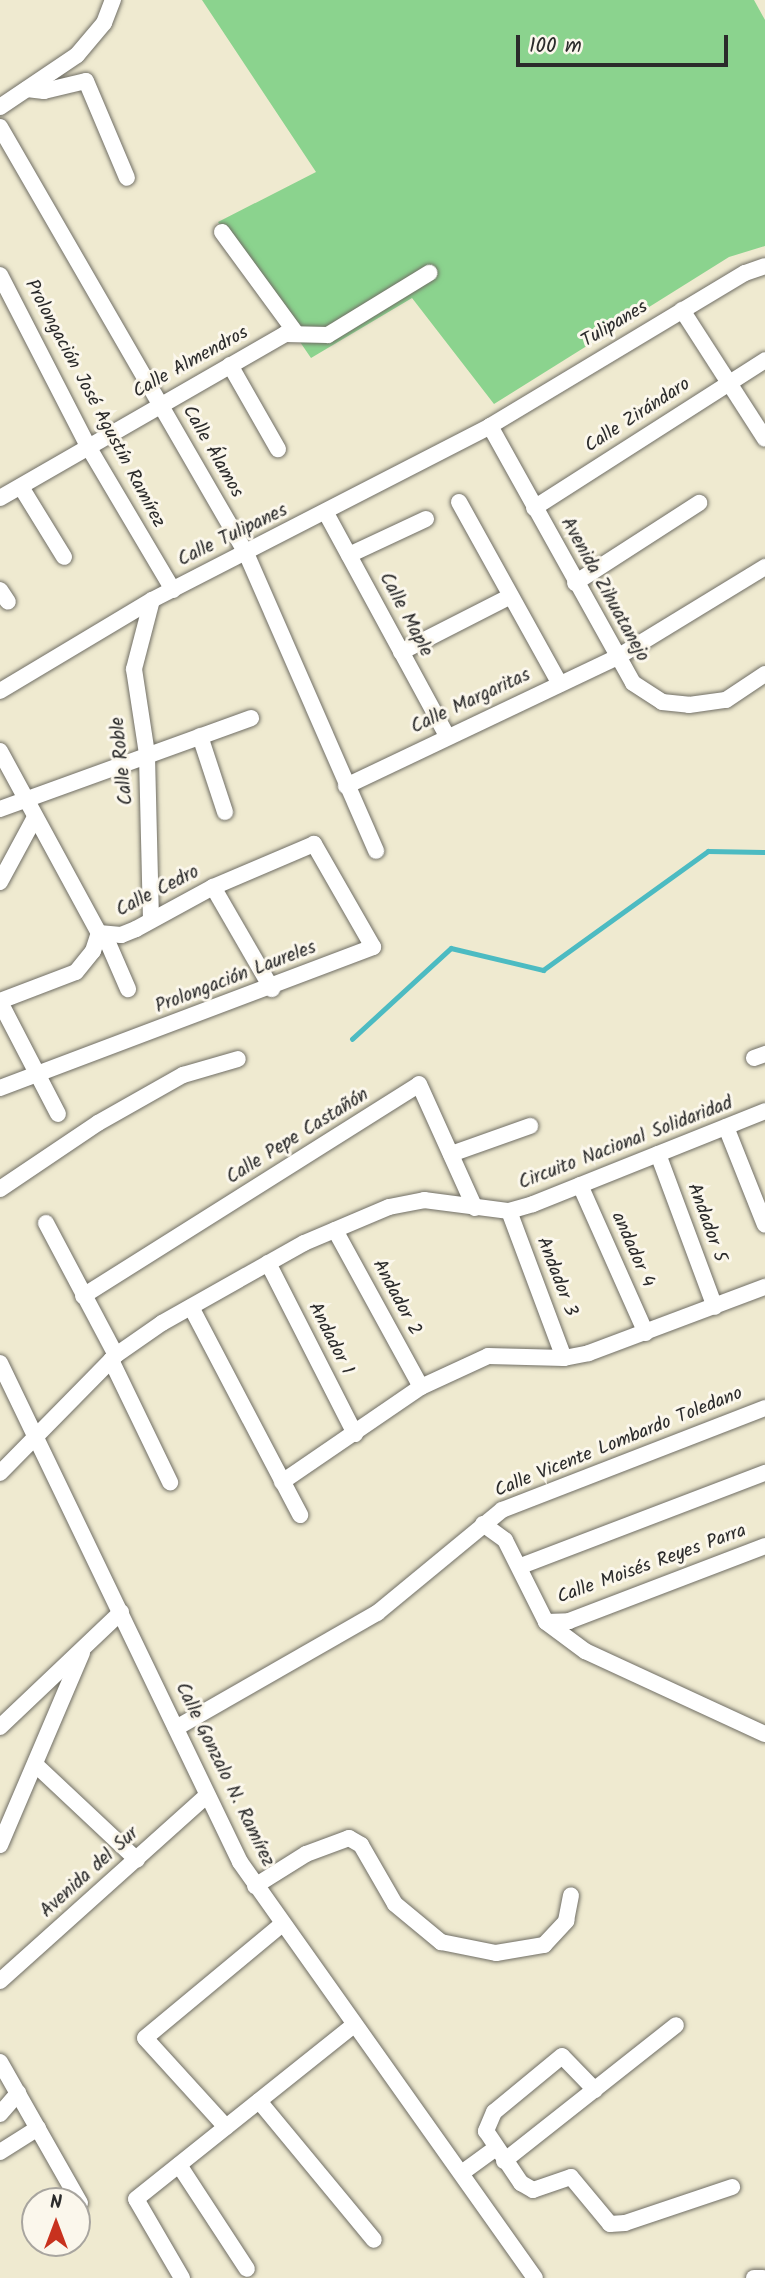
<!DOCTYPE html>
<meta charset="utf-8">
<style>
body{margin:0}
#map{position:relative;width:765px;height:2278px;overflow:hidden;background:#efead0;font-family:Kalam,sans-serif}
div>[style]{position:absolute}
.green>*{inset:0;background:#8bd38e}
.stream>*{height:4.5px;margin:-2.25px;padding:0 2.25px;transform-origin:2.25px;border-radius:2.25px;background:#4cbbc2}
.roads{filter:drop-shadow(0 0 2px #706e65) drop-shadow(0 0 2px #706e65)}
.minor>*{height:16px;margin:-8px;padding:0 8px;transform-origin:8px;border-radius:8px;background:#fff}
span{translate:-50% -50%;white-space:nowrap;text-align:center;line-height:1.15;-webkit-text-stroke:6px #fbf7ec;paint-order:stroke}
.street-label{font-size:19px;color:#2b2b2b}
.north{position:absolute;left:21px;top:2187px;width:70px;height:70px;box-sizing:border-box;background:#fbf7ec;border:2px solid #a8a59f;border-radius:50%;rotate:0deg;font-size:19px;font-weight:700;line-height:28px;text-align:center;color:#2b2b2b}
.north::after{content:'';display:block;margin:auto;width:24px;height:32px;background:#c8321e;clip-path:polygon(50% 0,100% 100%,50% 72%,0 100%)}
.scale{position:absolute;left:516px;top:35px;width:212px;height:32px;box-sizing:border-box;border:4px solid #2b2b2b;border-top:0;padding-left:9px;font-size:21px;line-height:24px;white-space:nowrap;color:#2b2b2b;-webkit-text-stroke:5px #fbf7ec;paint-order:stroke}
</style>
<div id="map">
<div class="green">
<i style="clip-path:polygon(202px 0,754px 0,765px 20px,765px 246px,729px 257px,494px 404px,412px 298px,311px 358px,218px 222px,316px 172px)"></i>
</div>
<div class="stream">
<i style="left:352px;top:1039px;width:134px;rotate:-42.6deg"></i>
<i style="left:451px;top:948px;width:95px;rotate:13.4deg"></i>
<i style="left:543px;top:970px;width:203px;rotate:-35.8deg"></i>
<i style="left:708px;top:851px;width:57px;rotate:1deg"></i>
</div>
<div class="roads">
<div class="minor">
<i style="left:27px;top:89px;width:17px;rotate:7deg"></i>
<i style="left:44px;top:91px;width:43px;rotate:-13.4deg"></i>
<i style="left:86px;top:81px;width:105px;rotate:67.1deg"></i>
<i style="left:0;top:107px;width:93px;rotate:-34deg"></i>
<i style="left:77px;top:55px;width:42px;rotate:-49.8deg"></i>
<i style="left:104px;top:23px;width:25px;rotate:-69deg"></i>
<i style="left:0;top:127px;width:492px;rotate:60deg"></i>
<i style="left:246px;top:553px;width:325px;rotate:66.4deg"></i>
<i style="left:222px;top:232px;width:125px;rotate:53.8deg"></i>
<i style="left:0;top:275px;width:195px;rotate:62.8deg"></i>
<i style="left:89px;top:448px;width:165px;rotate:59.4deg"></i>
<i style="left:682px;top:310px;width:153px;rotate:57.2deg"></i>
<i style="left:230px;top:365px;width:97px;rotate:60.3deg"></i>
<i style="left:490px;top:426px;width:294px;rotate:60.9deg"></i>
<i style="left:633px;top:683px;width:35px;rotate:33deg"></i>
<i style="left:662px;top:702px;width:27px;rotate:6deg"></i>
<i style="left:689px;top:705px;width:37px;rotate:-8deg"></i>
<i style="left:726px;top:700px;width:47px;rotate:-33.7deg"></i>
<i style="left:21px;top:487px;width:82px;rotate:58.4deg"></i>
<i style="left:0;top:498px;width:329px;rotate:-29.9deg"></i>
<i style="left:285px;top:334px;width:43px;rotate:1.3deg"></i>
<i style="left:328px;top:335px;width:119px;rotate:-31.5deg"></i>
<i style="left:459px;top:502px;width:208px;rotate:61deg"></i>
<i style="left:534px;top:508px;width:274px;rotate:-32.6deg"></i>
<i style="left:326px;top:513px;width:254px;rotate:61.5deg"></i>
<i style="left:349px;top:555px;width:85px;rotate:-25.1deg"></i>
<i style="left:575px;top:583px;width:148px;rotate:-32.8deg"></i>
<i style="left:0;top:590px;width:14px;rotate:56deg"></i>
<i style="left:401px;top:652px;width:123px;rotate:-27deg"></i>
<i style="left:0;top:691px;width:177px;rotate:-30.9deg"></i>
<i style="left:152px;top:600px;width:380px;rotate:-27.2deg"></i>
<i style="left:490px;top:426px;width:297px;rotate:-31deg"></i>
<i style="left:745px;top:273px;width:21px;rotate:-19deg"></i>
<i style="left:200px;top:736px;width:80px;rotate:71.8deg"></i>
<i style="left:0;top:751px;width:207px;rotate:61.5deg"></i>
<i style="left:346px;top:786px;width:299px;rotate:-25.4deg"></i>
<i style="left:616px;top:658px;width:175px;rotate:-31.4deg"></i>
<i style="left:0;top:809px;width:267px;rotate:-19.9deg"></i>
<i style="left:0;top:882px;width:72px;rotate:-61.6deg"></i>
<i style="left:213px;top:887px;width:118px;rotate:60deg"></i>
<i style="left:151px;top:920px;width:166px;rotate:-91.4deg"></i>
<i style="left:147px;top:754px;width:86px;rotate:-98.7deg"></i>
<i style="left:134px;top:669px;width:71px;rotate:-75.4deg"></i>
<i style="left:105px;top:936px;width:58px;rotate:66.5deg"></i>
<i style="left:0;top:1001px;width:81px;rotate:-20.9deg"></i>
<i style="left:76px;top:972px;width:27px;rotate:-51deg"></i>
<i style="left:93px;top:951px;width:19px;rotate:-72deg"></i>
<i style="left:0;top:1002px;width:126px;rotate:62.6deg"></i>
<i style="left:754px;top:1058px;width:12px;rotate:-20deg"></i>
<i style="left:0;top:1088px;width:399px;rotate:-20.7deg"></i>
<i style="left:373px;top:947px;width:119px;rotate:-119.8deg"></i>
<i style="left:314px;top:844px;width:110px;rotate:156.9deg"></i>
<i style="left:213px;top:887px;width:88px;rotate:151.4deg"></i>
<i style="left:136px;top:929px;width:16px;rotate:158deg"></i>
<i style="left:121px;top:935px;width:22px;rotate:-175deg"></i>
<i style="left:726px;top:1127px;width:105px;rotate:68.3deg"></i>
<i style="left:451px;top:1154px;width:84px;rotate:-19.5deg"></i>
<i style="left:658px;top:1154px;width:163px;rotate:69.6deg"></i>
<i style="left:580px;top:1185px;width:162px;rotate:66deg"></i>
<i style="left:0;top:1189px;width:118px;rotate:-34deg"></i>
<i style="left:98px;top:1123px;width:98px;rotate:-29.5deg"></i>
<i style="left:183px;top:1075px;width:57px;rotate:-16.2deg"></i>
<i style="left:509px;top:1211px;width:157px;rotate:69.5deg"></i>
<i style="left:46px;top:1223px;width:149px;rotate:62.1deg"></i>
<i style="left:335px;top:1230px;width:179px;rotate:61.3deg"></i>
<i style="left:268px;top:1263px;width:192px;rotate:63deg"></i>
<i style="left:83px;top:1296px;width:397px;rotate:-32.2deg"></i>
<i style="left:419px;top:1084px;width:136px;rotate:65.7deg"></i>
<i style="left:191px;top:1307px;width:235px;rotate:62.3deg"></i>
<i style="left:111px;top:1360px;width:136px;rotate:64.2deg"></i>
<i style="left:0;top:1363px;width:554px;rotate:64.31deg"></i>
<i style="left:240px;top:1862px;width:510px;rotate:54.66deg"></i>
<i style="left:0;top:1473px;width:165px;rotate:-45.5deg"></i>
<i style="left:116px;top:1355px;width:56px;rotate:-34.8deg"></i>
<i style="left:162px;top:1323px;width:163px;rotate:-29.4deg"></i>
<i style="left:304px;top:1243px;width:92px;rotate:-23deg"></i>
<i style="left:389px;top:1207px;width:36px;rotate:-11deg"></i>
<i style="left:424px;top:1200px;width:86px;rotate:7.4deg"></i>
<i style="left:509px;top:1211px;width:25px;rotate:-16deg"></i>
<i style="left:533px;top:1204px;width:250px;rotate:-21.8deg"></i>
<i style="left:282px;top:1482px;width:168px;rotate:-34.4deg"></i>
<i style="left:421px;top:1387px;width:74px;rotate:-24.8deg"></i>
<i style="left:488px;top:1356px;width:76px;rotate:1.5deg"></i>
<i style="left:564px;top:1358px;width:25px;rotate:-11deg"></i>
<i style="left:589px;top:1353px;width:188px;rotate:-20.6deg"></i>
<i style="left:483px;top:1524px;width:27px;rotate:36deg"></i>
<i style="left:505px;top:1540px;width:92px;rotate:63.4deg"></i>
<i style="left:546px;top:1622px;width:23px;rotate:-2deg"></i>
<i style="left:569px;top:1621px;width:210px;rotate:-20.9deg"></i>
<i style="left:521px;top:1566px;width:261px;rotate:-20.9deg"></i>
<i style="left:546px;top:1622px;width:49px;rotate:36.6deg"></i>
<i style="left:585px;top:1651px;width:198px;rotate:24.8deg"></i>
<i style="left:0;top:1727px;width:167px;rotate:-43.5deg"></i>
<i style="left:176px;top:1728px;width:232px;rotate:-29.8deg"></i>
<i style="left:377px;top:1613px;width:162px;rotate:-39.5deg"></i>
<i style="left:502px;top:1510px;width:282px;rotate:-21.2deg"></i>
<i style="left:37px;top:1766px;width:137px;rotate:43.2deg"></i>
<i style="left:0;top:1845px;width:209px;rotate:-66.9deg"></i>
<i style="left:255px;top:1886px;width:60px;rotate:-32.1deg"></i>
<i style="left:306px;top:1854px;width:46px;rotate:-20.4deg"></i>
<i style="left:349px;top:1838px;width:14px;rotate:30deg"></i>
<i style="left:361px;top:1845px;width:68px;rotate:60deg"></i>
<i style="left:395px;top:1904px;width:60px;rotate:39.6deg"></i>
<i style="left:441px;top:1942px;width:56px;rotate:11.3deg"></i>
<i style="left:496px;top:1953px;width:49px;rotate:-9.5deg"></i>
<i style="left:544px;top:1945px;width:33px;rotate:-47deg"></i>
<i style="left:566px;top:1921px;width:26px;rotate:-79deg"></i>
<i style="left:0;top:1981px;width:278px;rotate:-41.9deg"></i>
<i style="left:0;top:2062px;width:162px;rotate:60.4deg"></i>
<i style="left:595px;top:2090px;width:47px;rotate:-134.1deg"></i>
<i style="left:562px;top:2056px;width:88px;rotate:140.5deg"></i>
<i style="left:494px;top:2112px;width:21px;rotate:113deg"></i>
<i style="left:486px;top:2131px;width:63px;rotate:56.1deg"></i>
<i style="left:521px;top:2183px;width:14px;rotate:30deg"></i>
<i style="left:533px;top:2190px;width:40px;rotate:-18.9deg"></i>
<i style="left:571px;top:2177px;width:61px;rotate:50.3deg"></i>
<i style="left:610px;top:2224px;width:15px;rotate:-4deg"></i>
<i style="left:625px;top:2223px;width:113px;rotate:-18.6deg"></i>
<i style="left:259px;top:2101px;width:180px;rotate:50.4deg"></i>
<i style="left:0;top:2114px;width:28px;rotate:-49deg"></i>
<i style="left:226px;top:2127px;width:120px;rotate:-132.3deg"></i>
<i style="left:145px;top:2038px;width:177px;rotate:-39.7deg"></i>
<i style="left:0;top:2152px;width:45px;rotate:-32.3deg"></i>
<i style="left:504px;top:2161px;width:219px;rotate:-38.3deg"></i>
<i style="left:179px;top:2165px;width:124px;rotate:56.8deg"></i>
<i style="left:463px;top:2172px;width:39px;rotate:-36deg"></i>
<i style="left:182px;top:2278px;width:91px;rotate:-120.2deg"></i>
<i style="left:136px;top:2199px;width:278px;rotate:-38.6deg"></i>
<i style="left:754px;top:2278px;width:9px"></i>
</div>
</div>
<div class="street-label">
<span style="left:615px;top:325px;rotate:-31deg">Tulipanes</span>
<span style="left:191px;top:363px;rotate:-29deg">Calle Almendros</span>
<span style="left:94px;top:404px;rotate:62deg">Prolongación José Agustín Ramírez</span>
<span style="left:638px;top:416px;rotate:-33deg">Calle Zirándaro</span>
<span style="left:212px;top:452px;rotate:60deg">Calle Álamos</span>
<span style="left:233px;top:536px;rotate:-26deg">Calle Tulipanes</span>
<span style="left:604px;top:590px;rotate:61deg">Avenida Zihuatanejo</span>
<span style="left:405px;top:615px;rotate:62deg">Calle Maple</span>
<span style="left:471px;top:702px;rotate:-25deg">Calle Margaritas</span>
<span style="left:123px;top:761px;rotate:-96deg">Calle Roble</span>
<span style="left:158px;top:892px;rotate:-27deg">Calle Cedro</span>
<span style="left:236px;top:978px;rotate:-21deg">Prolongación Laureles</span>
<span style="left:298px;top:1137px;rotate:-32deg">Calle Pepe Castañón</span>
<span style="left:626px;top:1144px;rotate:-21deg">Circuito Nacional Solidaridad</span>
<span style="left:706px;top:1223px;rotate:70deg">Andador 5</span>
<span style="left:632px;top:1250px;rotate:66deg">andador 4</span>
<span style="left:556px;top:1277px;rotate:69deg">Andador 3</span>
<span style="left:396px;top:1298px;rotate:62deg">Andador 2</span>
<span style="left:330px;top:1339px;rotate:63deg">Andador 1</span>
<span style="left:619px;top:1443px;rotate:-22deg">Calle Vicente Lombardo Toledano</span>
<span style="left:652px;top:1565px;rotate:-20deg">Calle Moisés Reyes Parra</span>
<span style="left:224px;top:1775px;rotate:64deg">Calle Gonzalo N. Ramírez</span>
<span style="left:90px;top:1873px;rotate:-42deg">Avenida del Sur</span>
</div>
<div class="north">N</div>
<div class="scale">100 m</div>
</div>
